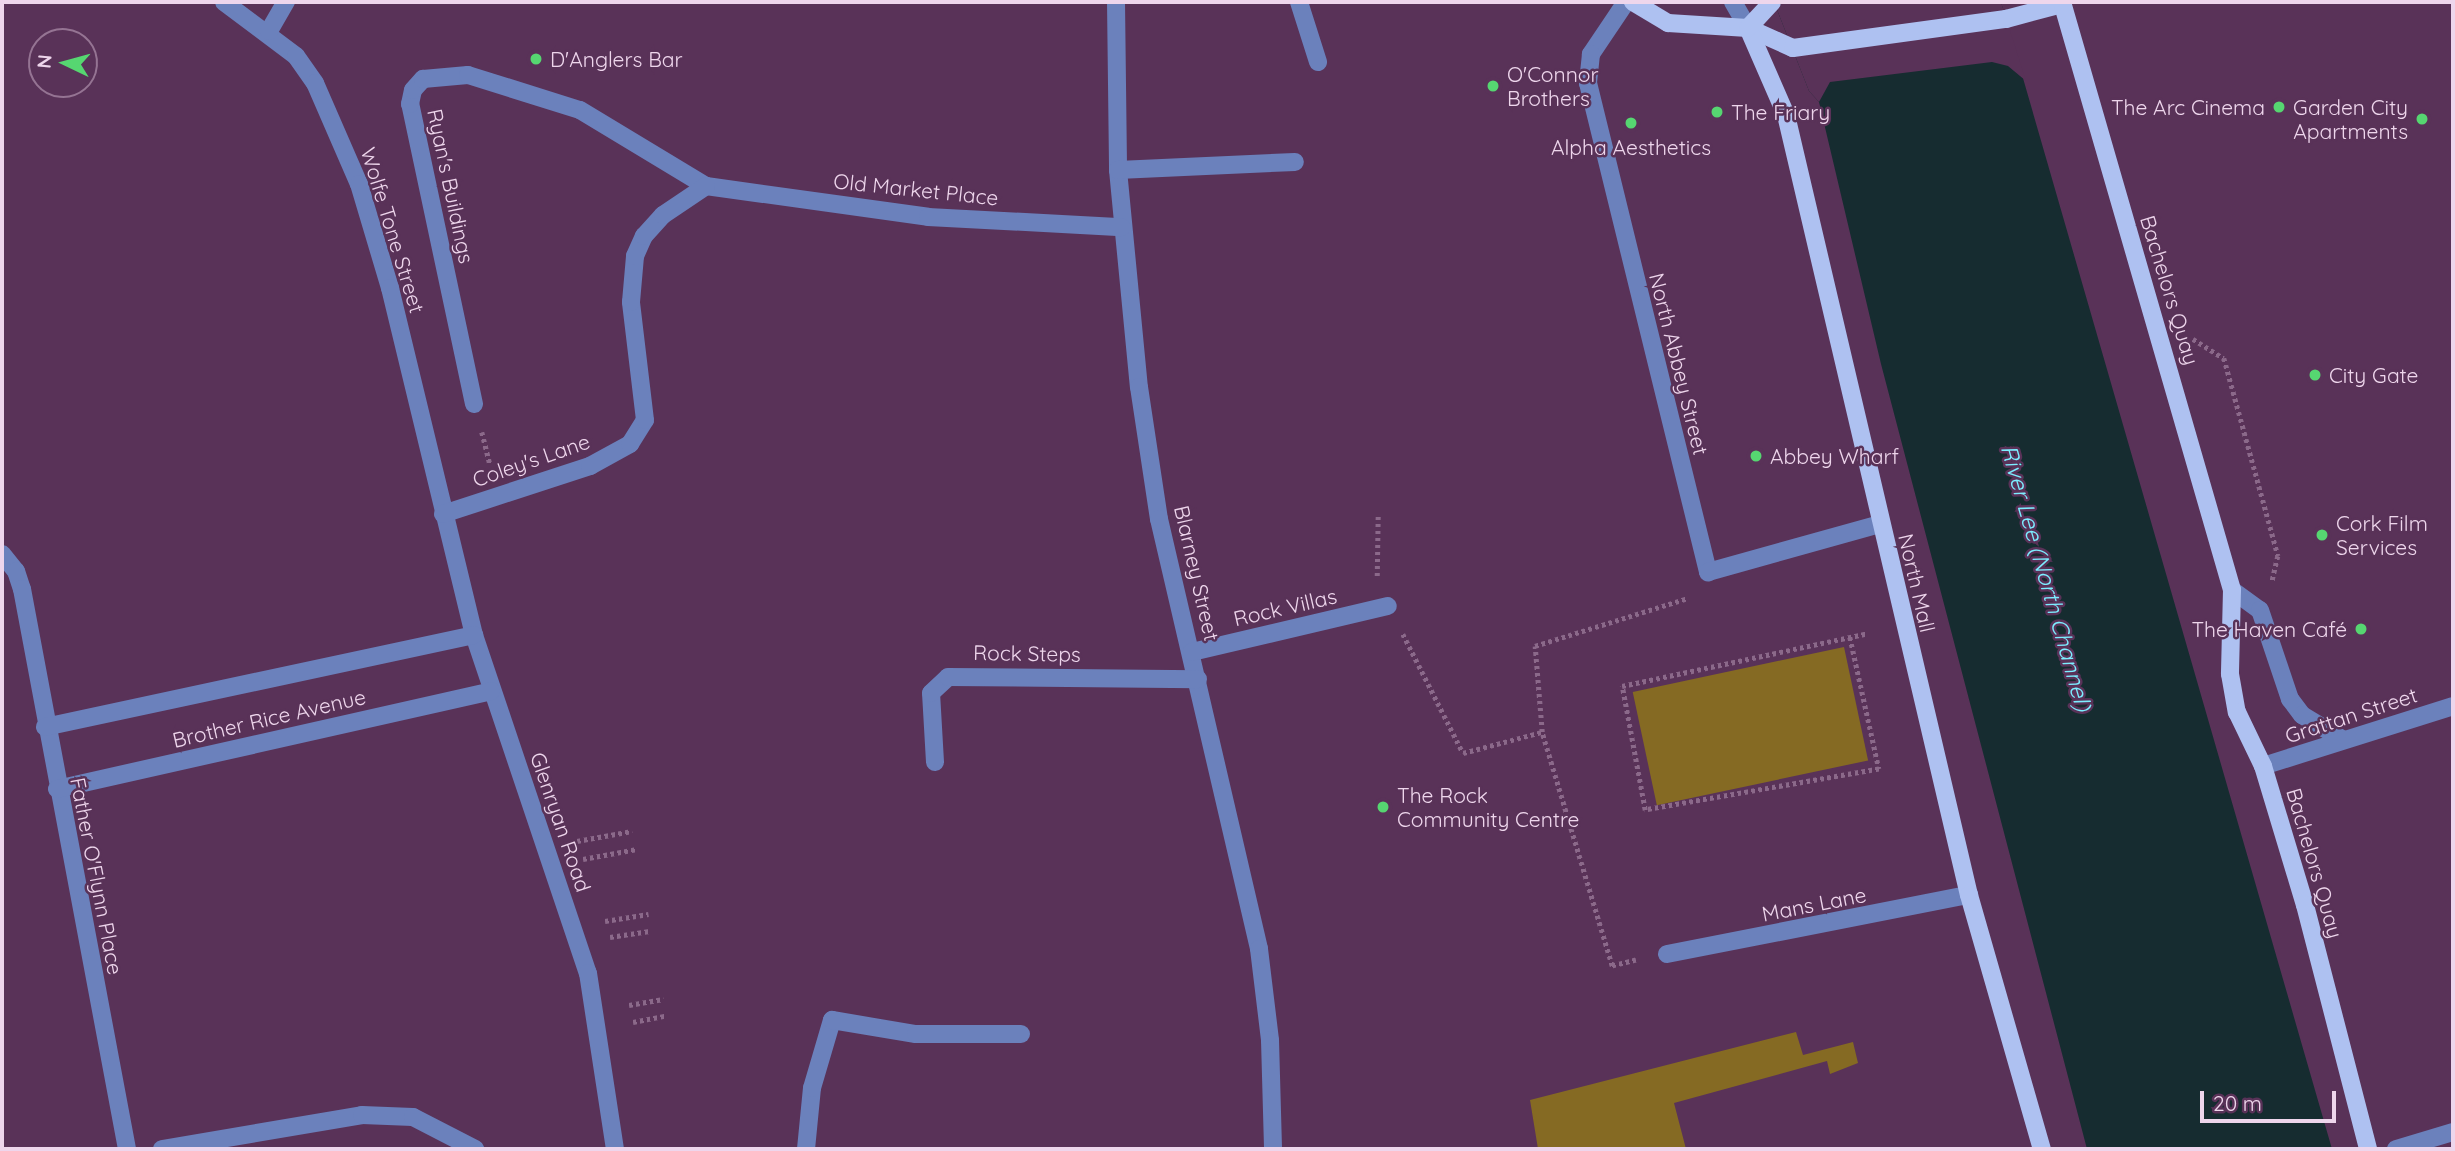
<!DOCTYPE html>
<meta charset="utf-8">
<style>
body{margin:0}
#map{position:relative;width:2455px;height:1151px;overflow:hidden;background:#593258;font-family:Quicksand,sans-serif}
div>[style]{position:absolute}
.green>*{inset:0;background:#856a23;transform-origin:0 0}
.water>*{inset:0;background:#162c30}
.pier>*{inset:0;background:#593258}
.path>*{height:4.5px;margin-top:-2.25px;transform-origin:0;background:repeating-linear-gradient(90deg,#8b698a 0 3.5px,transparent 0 7px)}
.minor>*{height:18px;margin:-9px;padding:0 9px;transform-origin:9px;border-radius:9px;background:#6b81bc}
.major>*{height:18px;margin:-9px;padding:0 9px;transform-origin:9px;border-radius:9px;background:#aec1f1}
.dots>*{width:19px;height:19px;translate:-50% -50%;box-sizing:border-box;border:4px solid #593258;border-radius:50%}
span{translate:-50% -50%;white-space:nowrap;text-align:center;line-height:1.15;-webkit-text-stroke:5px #593258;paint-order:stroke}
.poi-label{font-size:21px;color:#eed6ec}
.left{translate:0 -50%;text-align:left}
.right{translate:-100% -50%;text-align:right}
.street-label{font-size:21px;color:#eed6ec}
.water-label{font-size:23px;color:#7ceeff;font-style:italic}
.frame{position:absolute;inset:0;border:4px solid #eed6ec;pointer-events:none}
.north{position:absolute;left:28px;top:28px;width:70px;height:70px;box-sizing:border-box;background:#593258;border:2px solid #957493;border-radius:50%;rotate:275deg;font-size:19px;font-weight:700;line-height:28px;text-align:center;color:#eed6ec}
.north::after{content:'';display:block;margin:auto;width:24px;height:32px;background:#56d671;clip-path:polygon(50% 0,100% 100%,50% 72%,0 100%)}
.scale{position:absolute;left:2200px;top:1091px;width:136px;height:32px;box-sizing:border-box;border:4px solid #eed6ec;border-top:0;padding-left:9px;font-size:21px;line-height:24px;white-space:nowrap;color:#eed6ec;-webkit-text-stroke:5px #593258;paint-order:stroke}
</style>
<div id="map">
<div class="green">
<i style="left:1844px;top:647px;width:116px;height:216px;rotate:78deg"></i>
<i style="clip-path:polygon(1796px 1032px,1803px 1055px,1853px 1042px,1858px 1063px,1830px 1074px,1827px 1061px,1674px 1103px,1686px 1149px,1538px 1149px,1530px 1100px)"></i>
</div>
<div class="water">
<i style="clip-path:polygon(1774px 2px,2001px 2px,2332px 1149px,2087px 1149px,1881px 364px,1819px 102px,1809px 91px)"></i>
</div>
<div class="pier">
<i style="clip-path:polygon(1774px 2px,2001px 2px,2026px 81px,2008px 66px,1992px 62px,1830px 82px,1819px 102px,1809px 91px)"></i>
</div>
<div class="path">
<i style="left:2193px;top:339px;width:36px;rotate:32deg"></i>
<i style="left:2224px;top:358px;width:205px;rotate:74.7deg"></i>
<i style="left:2278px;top:556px;width:26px;rotate:103deg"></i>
<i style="left:482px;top:432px;width:33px;rotate:76deg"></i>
<i style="left:1377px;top:576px;width:63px;rotate:-89.1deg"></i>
<i style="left:1403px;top:634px;width:133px;rotate:63.2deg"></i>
<i style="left:1463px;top:753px;width:82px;rotate:-14.9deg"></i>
<i style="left:1850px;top:637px;width:135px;rotate:77.6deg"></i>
<i style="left:1879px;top:769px;width:238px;rotate:170.1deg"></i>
<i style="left:1645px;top:810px;width:126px;rotate:-100.5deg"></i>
<i style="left:1622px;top:686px;width:249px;rotate:-12.1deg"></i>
<i style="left:577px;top:841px;width:56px;rotate:-10.3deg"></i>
<i style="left:583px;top:859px;width:55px;rotate:-10.5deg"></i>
<i style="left:605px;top:921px;width:44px;rotate:-9.2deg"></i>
<i style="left:610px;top:937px;width:40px;rotate:-8.5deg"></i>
<i style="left:1636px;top:960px;width:25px;rotate:166deg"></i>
<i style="left:1612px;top:966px;width:244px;rotate:-106.7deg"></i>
<i style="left:1542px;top:732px;width:86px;rotate:-94.7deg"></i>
<i style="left:1535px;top:646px;width:160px;rotate:-17.4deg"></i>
<i style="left:629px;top:1005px;width:35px;rotate:-10deg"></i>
<i style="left:633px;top:1022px;width:32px;rotate:-11deg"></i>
</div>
<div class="minor">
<i style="left:224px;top:2px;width:90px;rotate:36.9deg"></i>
<i style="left:296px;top:56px;width:33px;rotate:55deg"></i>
<i style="left:315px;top:83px;width:110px;rotate:66.5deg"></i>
<i style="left:359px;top:184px;width:109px;rotate:73.4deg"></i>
<i style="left:390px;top:288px;width:357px;rotate:76.4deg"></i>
<i style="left:474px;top:635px;width:357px;rotate:71.4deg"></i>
<i style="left:588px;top:973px;width:178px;rotate:81.3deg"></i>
<i style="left:1116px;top:2px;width:168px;rotate:89.3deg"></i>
<i style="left:1118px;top:170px;width:218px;rotate:84.5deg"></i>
<i style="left:1139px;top:387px;width:134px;rotate:81.4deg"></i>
<i style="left:1159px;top:519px;width:441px;rotate:76.9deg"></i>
<i style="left:1259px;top:949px;width:92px;rotate:83.1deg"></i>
<i style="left:1270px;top:1040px;width:109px;rotate:88.4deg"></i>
<i style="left:1299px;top:2px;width:63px;rotate:72.4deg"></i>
<i style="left:1626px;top:2px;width:63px;rotate:123.9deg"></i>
<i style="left:1591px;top:54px;width:29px;rotate:96deg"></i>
<i style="left:1588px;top:83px;width:504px;rotate:76.21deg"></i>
<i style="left:1708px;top:572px;width:179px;rotate:-15.6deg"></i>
<i style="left:1733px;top:2px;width:30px;rotate:60deg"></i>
<i style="left:269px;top:31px;width:34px;rotate:-60deg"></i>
<i style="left:1118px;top:170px;width:177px;rotate:-2.6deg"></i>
<i style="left:474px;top:404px;width:307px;rotate:-102deg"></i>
<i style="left:410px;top:104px;width:14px;rotate:-78deg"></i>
<i style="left:413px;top:90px;width:15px;rotate:-48deg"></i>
<i style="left:423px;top:79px;width:45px;rotate:-5.1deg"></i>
<i style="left:468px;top:75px;width:117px;rotate:17.4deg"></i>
<i style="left:580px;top:110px;width:147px;rotate:31.1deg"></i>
<i style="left:706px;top:186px;width:224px;rotate:7.9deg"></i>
<i style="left:928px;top:217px;width:194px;rotate:3deg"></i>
<i style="left:443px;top:514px;width:155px;rotate:-18.1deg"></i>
<i style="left:590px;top:466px;width:46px;rotate:-28.8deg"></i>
<i style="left:630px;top:444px;width:28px;rotate:-58deg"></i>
<i style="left:645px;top:420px;width:119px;rotate:-96.8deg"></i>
<i style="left:631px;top:302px;width:46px;rotate:-85deg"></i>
<i style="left:635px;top:256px;width:22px;rotate:-66deg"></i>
<i style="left:644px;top:236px;width:28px;rotate:-48deg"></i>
<i style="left:663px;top:215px;width:52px;rotate:-34deg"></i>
<i style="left:2px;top:554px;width:22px;rotate:51deg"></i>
<i style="left:16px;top:571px;width:19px;rotate:72deg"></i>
<i style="left:22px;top:589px;width:570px;rotate:79.38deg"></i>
<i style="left:2232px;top:590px;width:34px;rotate:36deg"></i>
<i style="left:2260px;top:610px;width:94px;rotate:71.4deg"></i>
<i style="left:2290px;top:699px;width:20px;rotate:53deg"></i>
<i style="left:2302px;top:715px;width:47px;rotate:31deg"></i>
<i style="left:1192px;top:652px;width:201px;rotate:-13.2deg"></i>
<i style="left:45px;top:727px;width:439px;rotate:-12.1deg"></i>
<i style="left:935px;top:762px;width:69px;rotate:-93.3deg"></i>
<i style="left:931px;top:693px;width:23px;rotate:-43deg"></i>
<i style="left:948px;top:677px;width:250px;rotate:0.5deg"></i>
<i style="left:2263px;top:766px;width:199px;rotate:-17.5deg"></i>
<i style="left:57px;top:789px;width:445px;rotate:-12.7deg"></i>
<i style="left:1667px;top:954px;width:308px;rotate:-11.1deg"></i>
<i style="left:162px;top:1149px;width:203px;rotate:-9.6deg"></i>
<i style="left:362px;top:1115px;width:51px;rotate:2.2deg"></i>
<i style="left:413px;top:1117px;width:70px;rotate:27.3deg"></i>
<i style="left:806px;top:1149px;width:61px;rotate:-84.4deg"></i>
<i style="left:812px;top:1088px;width:71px;rotate:-73.6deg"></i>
<i style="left:832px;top:1020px;width:85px;rotate:9.5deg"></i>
<i style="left:916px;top:1034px;width:105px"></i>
<i style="left:2396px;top:1149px;width:59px;rotate:-16.6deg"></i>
</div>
<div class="major">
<i style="left:1633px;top:2px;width:41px;rotate:31deg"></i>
<i style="left:1668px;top:23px;width:80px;rotate:3.6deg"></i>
<i style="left:1748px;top:28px;width:49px;rotate:24deg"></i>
<i style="left:1793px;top:48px;width:215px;rotate:-7.8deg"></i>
<i style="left:2006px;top:19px;width:58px;rotate:-15deg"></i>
<i style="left:2062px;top:2px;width:612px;rotate:73.87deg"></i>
<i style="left:2232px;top:590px;width:84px;rotate:91.4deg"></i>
<i style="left:2230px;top:674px;width:39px;rotate:80deg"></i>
<i style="left:2237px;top:712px;width:60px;rotate:64.3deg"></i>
<i style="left:2263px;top:766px;width:145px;rotate:73.2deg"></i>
<i style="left:2305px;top:905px;width:252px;rotate:75.5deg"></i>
<i style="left:1748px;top:28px;width:95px;rotate:66.4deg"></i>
<i style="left:1786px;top:115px;width:801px;rotate:76.8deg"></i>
<i style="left:1969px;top:895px;width:264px;rotate:74deg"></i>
<i style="left:1748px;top:28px;width:35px;rotate:-47deg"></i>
</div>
<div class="dots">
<i style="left:536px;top:59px;background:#56d671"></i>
<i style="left:1493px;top:86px;background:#56d671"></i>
<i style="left:2279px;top:107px;background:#56d671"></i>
<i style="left:1717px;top:112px;background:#56d671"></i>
<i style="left:2422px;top:119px;background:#56d671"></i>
<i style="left:1631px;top:123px;background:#56d671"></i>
<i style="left:2315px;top:375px;background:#56d671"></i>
<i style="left:1756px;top:456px;background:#56d671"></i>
<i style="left:2322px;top:535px;background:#56d671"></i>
<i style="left:2361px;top:629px;background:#56d671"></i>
<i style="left:1383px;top:807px;background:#56d671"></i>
</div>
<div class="poi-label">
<span class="left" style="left:550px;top:59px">D'Anglers Bar</span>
<span class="left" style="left:1507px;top:86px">O'Connor<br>Brothers</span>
<span class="right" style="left:2265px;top:107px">The Arc Cinema</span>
<span class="right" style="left:2408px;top:119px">Garden City<br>Apartments</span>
<span class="left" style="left:1731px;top:112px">The Friary</span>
<span style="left:1631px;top:147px">Alpha Aesthetics</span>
<span class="left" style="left:2329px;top:375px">City Gate</span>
<span class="left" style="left:1770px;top:456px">Abbey Wharf</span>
<span class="left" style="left:2336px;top:535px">Cork Film<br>Services</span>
<span class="right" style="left:2347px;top:629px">The Haven Café</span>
<span class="left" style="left:1397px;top:807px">The Rock<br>Community Centre</span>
</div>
<div class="street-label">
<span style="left:451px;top:186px;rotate:78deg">Ryan's Buildings</span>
<span style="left:916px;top:189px;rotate:6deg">Old Market Place</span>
<span style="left:393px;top:230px;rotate:73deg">Wolfe Tone Street</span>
<span style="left:2170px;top:290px;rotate:73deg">Bachelors Quay</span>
<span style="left:1679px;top:364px;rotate:76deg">North Abbey Street</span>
<span style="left:531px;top:460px;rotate:-19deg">Coley's Lane</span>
<span style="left:1197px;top:573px;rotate:77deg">Blarney Street</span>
<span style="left:1917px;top:583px;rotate:77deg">North Mall</span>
<span style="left:1285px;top:607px;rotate:-13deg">Rock Villas</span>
<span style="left:1027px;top:653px;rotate:1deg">Rock Steps</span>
<span style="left:2351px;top:715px;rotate:-18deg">Grattan Street</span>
<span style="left:269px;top:718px;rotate:-13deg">Brother Rice Avenue</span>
<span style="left:561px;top:822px;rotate:71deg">Glenryan Road</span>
<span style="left:2315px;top:863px;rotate:74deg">Bachelors Quay</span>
<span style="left:97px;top:876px;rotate:79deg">Father O'Flynn Place</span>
<span style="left:1814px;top:904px;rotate:-11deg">Mans Lane</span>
</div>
<div class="water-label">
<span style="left:2046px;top:578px;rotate:74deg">River Lee (North Channel)</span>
</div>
<div class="frame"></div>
<div class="north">N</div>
<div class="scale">20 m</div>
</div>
